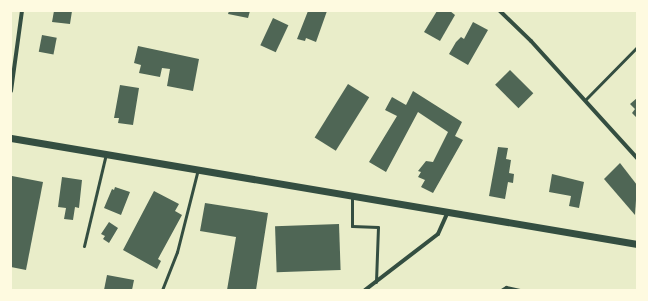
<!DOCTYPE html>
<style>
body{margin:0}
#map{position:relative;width:648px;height:301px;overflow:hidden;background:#e9edc9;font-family:"Libre Baskerville",serif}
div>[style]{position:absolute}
.building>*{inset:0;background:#4f6655;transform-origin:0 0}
.service>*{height:3px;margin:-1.5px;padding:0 1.5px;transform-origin:1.5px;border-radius:1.5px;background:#344e41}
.minor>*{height:4px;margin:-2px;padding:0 2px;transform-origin:2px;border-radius:2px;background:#344e41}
.tertiary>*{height:7px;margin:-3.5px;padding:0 3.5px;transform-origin:3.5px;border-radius:3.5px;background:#344e41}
span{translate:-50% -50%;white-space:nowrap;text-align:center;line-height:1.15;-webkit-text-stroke:4px #fefae0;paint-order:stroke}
.frame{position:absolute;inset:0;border:12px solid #fefae0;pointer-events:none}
</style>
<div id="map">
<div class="building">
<i style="clip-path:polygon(54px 11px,72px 11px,70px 24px,52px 22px)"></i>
<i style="clip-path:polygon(229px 11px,250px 11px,248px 18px,228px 14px)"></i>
<i style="clip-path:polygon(308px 11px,327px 11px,316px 42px,306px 38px,305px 41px,297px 39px)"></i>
<i style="clip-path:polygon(437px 11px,450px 11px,455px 15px,440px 41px,424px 32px)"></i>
<i style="left:273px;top:18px;width:17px;height:30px;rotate:25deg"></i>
<i style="clip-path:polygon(473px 22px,488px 30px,468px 65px,449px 54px,456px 42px,461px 37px,464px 39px)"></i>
<i style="left:42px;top:35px;width:15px;height:17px;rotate:11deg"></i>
<i style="clip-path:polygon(138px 46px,199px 59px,193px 91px,167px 86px,170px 69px,162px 68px,160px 77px,139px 73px,141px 65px,134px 63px)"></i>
<i style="left:510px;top:70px;width:33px;height:21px;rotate:45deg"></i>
<i style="left:348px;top:84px;width:25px;height:63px;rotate:32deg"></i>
<i style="clip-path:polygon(120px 85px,139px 88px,133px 125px,118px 123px,119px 118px,114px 118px)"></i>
<i style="clip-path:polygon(413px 91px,462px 122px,455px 136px,463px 140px,433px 193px,421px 187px,425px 180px,418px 177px,421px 172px,418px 171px,426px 161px,433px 162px,448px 132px,418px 112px,386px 172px,369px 162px,397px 116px,385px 110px,392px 97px,406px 105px)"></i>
<i style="clip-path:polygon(637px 98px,637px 118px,632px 113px,635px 109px,630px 104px)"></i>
<i style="clip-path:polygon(498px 147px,508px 148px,506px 159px,511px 160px,509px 173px,514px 174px,513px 183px,508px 182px,505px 199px,489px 196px)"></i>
<i style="clip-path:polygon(620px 163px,637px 185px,635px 215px,604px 179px)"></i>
<i style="clip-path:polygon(552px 174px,584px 182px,579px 208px,569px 206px,571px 196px,549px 192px)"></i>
<i style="clip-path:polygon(12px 176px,43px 182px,26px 270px,11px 267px)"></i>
<i style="clip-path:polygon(62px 177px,82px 180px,79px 208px,75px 207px,73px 220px,64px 219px,66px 208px,58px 207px)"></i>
<i style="clip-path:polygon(115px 187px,130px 192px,121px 215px,104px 208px,112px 189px,114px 190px)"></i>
<i style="clip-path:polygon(154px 191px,179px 204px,175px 211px,182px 215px,158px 259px,161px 261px,157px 269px,123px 250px)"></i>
<i style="clip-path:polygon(205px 203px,268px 213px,256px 290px,227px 290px,236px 237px,200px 231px)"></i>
<i style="clip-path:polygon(109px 222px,118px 228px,109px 243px,103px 239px,105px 236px,101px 234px)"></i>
<i style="left:339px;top:224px;width:46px;height:64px;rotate:88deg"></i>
<i style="clip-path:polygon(107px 275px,134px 280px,132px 290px,104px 290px)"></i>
</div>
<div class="service">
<i style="left:585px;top:100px;width:74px;rotate:-45.5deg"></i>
<i style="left:352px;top:197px;width:29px;rotate:90deg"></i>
<i style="left:352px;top:226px;width:26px;rotate:2deg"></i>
<i style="left:378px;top:227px;width:55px;rotate:92.1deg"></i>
<i style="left:84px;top:246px;width:95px;rotate:-76.6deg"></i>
<i style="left:162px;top:290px;width:41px;rotate:-68.5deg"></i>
<i style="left:177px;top:252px;width:86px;rotate:-75.8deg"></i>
<i style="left:501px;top:290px;width:6px;rotate:-31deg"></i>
<i style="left:506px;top:287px;width:14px;rotate:12deg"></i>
</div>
<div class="minor">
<i style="left:500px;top:11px;width:43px;rotate:44.1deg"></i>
<i style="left:531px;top:41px;width:158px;rotate:47.8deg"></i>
<i style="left:11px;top:91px;width:81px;rotate:-82.2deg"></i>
<i style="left:365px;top:290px;width:92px;rotate:-37.5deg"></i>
<i style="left:438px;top:234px;width:24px;rotate:-66deg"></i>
</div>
<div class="tertiary">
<i style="left:11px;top:138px;width:635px;rotate:9.61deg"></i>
</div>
<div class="frame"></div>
</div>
